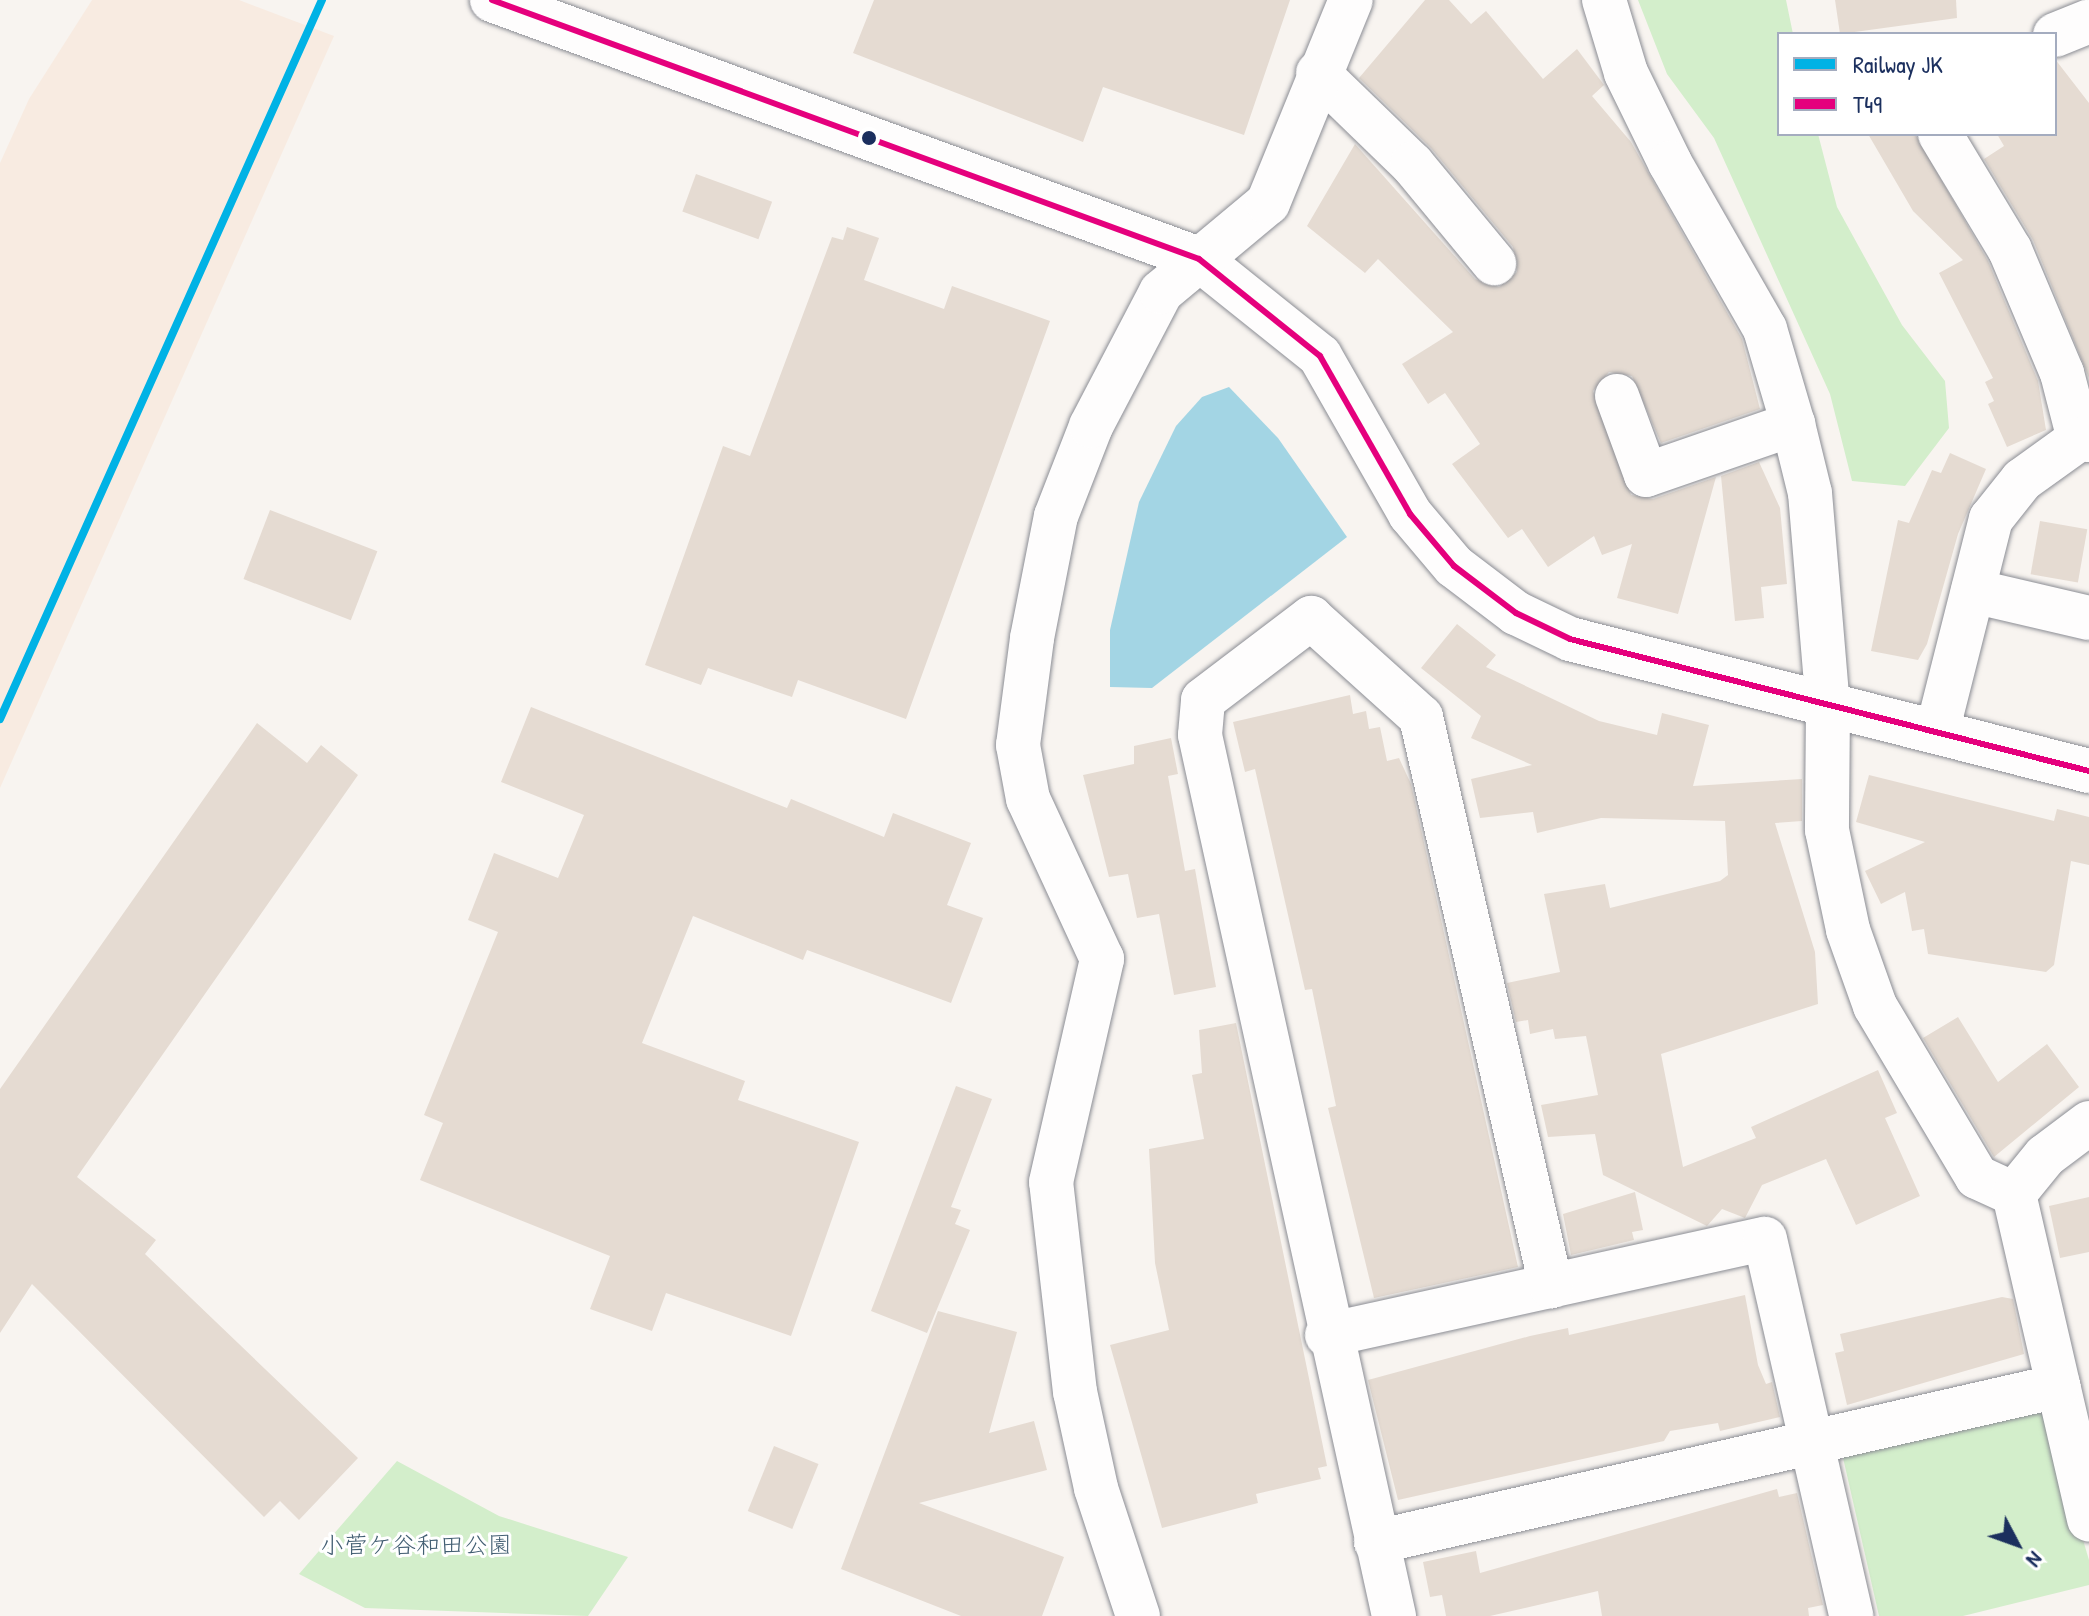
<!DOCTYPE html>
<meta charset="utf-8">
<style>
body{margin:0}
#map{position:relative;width:2089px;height:1616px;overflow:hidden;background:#f8f4f0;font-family:"Patrick Hand","Klee One",sans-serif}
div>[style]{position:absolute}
.built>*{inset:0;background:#f8ebe1}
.green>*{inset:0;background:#d3eecb}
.water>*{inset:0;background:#a3d5e4}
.building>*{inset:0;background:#e5dbd2;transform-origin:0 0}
.roads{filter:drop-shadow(0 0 2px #8b8d94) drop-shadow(0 0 2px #8b8d94)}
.minor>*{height:44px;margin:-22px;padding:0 22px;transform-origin:22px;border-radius:22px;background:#fefdfd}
.bus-1>*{height:6px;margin:-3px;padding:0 3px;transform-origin:3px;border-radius:3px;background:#e5007d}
.rail-1>*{height:8px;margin:-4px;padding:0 4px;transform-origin:4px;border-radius:4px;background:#00b2e5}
.dots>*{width:22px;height:22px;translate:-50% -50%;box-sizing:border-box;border:4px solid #fff;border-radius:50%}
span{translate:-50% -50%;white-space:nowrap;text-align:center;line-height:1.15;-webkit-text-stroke:6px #fff;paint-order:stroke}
.park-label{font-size:24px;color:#425e72}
.legend{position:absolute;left:1777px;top:32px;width:280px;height:104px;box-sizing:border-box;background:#fff;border:2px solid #a4acbf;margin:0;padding:10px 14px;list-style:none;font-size:24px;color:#1b2f5e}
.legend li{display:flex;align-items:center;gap:16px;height:40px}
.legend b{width:40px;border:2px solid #a4acbf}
.north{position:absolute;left:1977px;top:1504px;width:80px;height:80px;-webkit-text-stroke:6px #fff;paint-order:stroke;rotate:131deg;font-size:22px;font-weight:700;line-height:32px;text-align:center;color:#1b2f5e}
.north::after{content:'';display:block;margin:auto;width:28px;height:36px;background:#1b2f5e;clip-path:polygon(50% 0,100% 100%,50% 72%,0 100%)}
</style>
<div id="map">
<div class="built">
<i style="clip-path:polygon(92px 0,239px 0,334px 36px,0 788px,0 163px,29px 99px)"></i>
</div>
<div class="green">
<i style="clip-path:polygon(1638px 0,1786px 0,1793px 34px,1779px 34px,1779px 134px,1818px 134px,1837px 207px,1902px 325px,1945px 381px,1949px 428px,1905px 486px,1852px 481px,1830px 394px,1714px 138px,1667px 74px)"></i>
<i style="clip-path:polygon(2044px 1409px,2089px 1560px,2089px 1585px,1963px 1616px,1879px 1616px,1841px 1449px)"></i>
<i style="clip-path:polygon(397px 1461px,499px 1516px,628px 1557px,588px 1616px,365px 1608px,299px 1574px)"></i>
</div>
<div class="water">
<i style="clip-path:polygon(1229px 387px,1278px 438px,1347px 537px,1152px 688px,1110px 687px,1110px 630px,1139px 502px,1176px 426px,1202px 397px)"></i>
</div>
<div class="building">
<i style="clip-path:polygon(874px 0,1290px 0,1244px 135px,1103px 87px,1083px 142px,853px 53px)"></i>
<i style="clip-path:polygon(1425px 0,1449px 0,1471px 24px,1486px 11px,1543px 79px,1577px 49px,1604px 85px,1592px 96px,1631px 142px,1742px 339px,1760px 409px,1661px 443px,1632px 376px,1609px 372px,1593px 391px,1631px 495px,1653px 499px,1716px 477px,1678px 614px,1617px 598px,1632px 544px,1602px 555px,1594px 536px,1548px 567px,1522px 529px,1508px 538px,1452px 464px,1480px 444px,1445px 393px,1428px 404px,1402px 364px,1453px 332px,1378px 259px,1365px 273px,1307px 226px,1355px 144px,1475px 279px,1499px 287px,1517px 272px,1513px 247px,1431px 148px,1359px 78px)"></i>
<i style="clip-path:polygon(1835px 0,1956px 0,1957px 18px,1840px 34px)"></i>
<i style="clip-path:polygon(2055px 59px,2089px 103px,2089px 378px,2033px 240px,1984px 159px,2004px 146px,1997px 134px,2055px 134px)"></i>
<i style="clip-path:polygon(1868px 134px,1915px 134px,1988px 261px,2038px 381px,2046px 430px,2007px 447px,1988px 404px,1994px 401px,1985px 382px,1993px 378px,1939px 273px,1963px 260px,1913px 211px)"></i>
<i style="left:696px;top:174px;width:81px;height:40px;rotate:20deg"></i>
<i style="clip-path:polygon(847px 227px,879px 238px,864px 280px,944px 309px,952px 286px,1050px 321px,906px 719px,798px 680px,792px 697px,708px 668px,701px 685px,645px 665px,723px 446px,750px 456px,832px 237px,843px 240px)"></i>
<i style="clip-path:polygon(1950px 453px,1986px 469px,1958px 534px,1927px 644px,1918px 660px,1871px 651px,1898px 520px,1909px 523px,1932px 470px,1941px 473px)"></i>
<i style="clip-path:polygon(1759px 462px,1780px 508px,1787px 584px,1761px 587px,1764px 618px,1735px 621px,1721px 476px)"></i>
<i style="left:270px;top:510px;width:115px;height:74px;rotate:21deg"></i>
<i style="left:2040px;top:521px;width:48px;height:54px;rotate:10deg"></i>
<i style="clip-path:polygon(1457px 624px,1496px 655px,1486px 667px,1599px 721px,1657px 735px,1662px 713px,1709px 725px,1693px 786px,1802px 779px,1802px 821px,1775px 823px,1815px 952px,1818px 1004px,1661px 1054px,1683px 1167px,1756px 1138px,1751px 1127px,1878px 1070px,1897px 1113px,1885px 1118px,1920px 1196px,1856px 1225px,1826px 1159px,1762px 1185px,1745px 1218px,1722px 1209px,1707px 1226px,1603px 1175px,1595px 1134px,1548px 1137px,1541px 1105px,1598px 1095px,1586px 1036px,1555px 1039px,1553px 1029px,1530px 1034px,1528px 1020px,1516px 1022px,1507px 983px,1560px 972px,1544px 894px,1605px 884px,1610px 908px,1720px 881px,1728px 875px,1725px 821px,1601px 818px,1537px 833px,1533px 812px,1480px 818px,1471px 779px,1532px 765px,1471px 738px,1481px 716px,1421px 668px)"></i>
<i style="clip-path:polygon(1350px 695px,1353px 714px,1366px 711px,1369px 729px,1380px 727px,1387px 761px,1399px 758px,1411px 784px,1518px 1267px,1374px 1298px,1328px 1108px,1336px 1106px,1312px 989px,1305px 990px,1255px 769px,1245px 772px,1233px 722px)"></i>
<i style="clip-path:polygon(531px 707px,787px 808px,791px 799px,884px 837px,893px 813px,971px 843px,947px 905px,983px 918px,951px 1003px,807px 950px,803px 960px,693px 916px,642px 1043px,745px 1081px,738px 1100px,859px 1142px,791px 1336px,666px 1293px,652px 1331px,590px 1309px,610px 1256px,420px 1180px,443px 1123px,424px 1115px,498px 932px,468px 920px,494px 853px,558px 878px,584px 815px,501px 782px)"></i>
<i style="clip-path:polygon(257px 723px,307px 763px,321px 745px,358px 775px,77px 1177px,156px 1240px,145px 1254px,358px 1458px,299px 1520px,280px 1501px,264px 1517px,32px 1284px,0 1333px,0 1089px)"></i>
<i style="clip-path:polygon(1171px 738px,1178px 774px,1168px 776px,1185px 871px,1195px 869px,1216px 987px,1174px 995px,1159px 914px,1137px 918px,1128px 874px,1109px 877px,1083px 775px,1134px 764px,1134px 746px)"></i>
<i style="clip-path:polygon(1869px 775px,2054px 821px,2057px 809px,2089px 817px,2089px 865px,2071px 861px,2054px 965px,2046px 972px,1928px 954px,1924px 929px,1912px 931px,1905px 892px,1881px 904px,1865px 871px,1925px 842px,1856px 822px)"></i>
<i style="clip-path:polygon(1958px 1017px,1998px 1082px,2047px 1044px,2079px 1087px,1994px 1157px,1923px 1038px)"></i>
<i style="clip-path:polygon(1236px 1023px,1327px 1466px,1318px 1468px,1321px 1479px,1256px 1494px,1258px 1503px,1162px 1528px,1110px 1345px,1169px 1330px,1155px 1263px,1149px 1149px,1204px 1139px,1192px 1075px,1202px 1073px,1199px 1030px)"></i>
<i style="clip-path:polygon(956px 1086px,992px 1099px,951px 1207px,961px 1210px,955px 1224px,970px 1230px,927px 1333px,871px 1311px)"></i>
<i style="clip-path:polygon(1635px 1192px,1643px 1230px,1632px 1232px,1634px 1240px,1571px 1255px,1563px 1214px)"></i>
<i style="clip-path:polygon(2089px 1197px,2089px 1252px,2060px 1258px,2049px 1206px)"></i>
<i style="clip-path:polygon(1745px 1295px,1758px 1365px,1766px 1384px,1772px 1382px,1780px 1417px,1720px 1431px,1718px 1423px,1670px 1431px,1664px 1441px,1398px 1500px,1368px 1380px,1530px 1336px,1568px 1328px,1569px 1335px)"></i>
<i style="clip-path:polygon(2002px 1297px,2013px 1299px,2024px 1354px,1847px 1405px,1835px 1353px,1844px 1351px,1840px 1334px)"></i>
<i style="clip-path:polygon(938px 1311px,1017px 1332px,989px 1433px,1034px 1421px,1047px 1470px,919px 1503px,1064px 1557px,1042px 1616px,961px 1616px,841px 1569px)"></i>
<i style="left:774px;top:1446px;width:48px;height:70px;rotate:22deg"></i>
<i style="clip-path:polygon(1777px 1489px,1779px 1497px,1797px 1493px,1823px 1605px,1808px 1608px,1809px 1616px,1602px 1616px,1598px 1591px,1490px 1616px,1446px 1616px,1442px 1595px,1430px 1597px,1423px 1562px,1476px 1551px,1480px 1573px)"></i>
</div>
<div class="roads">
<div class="minor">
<i style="left:492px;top:0;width:753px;rotate:20.12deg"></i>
<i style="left:1199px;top:259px;width:155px;rotate:38.7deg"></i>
<i style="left:1320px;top:356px;width:182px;rotate:60.3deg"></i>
<i style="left:1410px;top:514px;width:68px;rotate:49.8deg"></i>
<i style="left:1454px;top:566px;width:78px;rotate:37.2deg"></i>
<i style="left:1516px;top:613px;width:60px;rotate:25.7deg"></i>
<i style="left:1570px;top:639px;width:536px;rotate:14.27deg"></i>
<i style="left:1604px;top:0;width:76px;rotate:73.2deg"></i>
<i style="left:1626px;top:73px;width:100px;rotate:63.9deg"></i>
<i style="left:1670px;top:163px;width:191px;rotate:60.2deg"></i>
<i style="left:1765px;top:329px;width:99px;rotate:73.6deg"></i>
<i style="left:1793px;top:424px;width:71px;rotate:76.2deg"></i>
<i style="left:1810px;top:493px;width:215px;rotate:85.2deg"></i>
<i style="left:1828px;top:707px;width:123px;rotate:90.5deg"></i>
<i style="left:1827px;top:830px;width:102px;rotate:78.1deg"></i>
<i style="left:1848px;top:930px;width:81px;rotate:70.4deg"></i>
<i style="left:1875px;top:1006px;width:199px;rotate:59.2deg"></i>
<i style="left:1977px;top:1177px;width:41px;rotate:24.7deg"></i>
<i style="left:2055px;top:35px;width:37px;rotate:-22deg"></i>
<i style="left:1318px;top:73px;width:131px;rotate:44.1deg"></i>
<i style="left:1412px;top:164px;width:129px;rotate:50.4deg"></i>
<i style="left:1940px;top:134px;width:135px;rotate:58.9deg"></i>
<i style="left:2010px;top:250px;width:134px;rotate:67.1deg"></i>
<i style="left:2062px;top:373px;width:68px;rotate:75.6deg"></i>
<i style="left:1617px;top:396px;width:84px;rotate:69.8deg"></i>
<i style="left:1646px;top:475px;width:156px;rotate:-19.1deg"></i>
<i style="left:1973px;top:591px;width:119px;rotate:13.1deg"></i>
<i style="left:1937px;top:732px;width:220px;rotate:-75.8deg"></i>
<i style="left:1991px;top:519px;width:50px;rotate:-51.5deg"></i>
<i style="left:2022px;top:480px;width:70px;rotate:-35.7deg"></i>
<i style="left:2079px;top:439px;width:10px;rotate:6deg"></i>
<i style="left:2089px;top:1123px;width:55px;rotate:143.1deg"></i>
<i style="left:2045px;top:1156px;width:49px;rotate:129.2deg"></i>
<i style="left:2014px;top:1194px;width:334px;rotate:77deg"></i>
<i style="left:1327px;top:1335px;width:448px;rotate:-12.4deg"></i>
<i style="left:1765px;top:1239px;width:387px;rotate:77.1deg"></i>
<i style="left:1376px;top:1542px;width:700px;rotate:-12.88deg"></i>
<i style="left:1138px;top:1616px;width:135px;rotate:-108.2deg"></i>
<i style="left:1096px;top:1488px;width:98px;rotate:-102.3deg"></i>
<i style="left:1075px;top:1392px;width:211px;rotate:-96.5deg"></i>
<i style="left:1051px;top:1182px;width:229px;rotate:-77.1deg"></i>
<i style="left:1102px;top:959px;width:176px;rotate:-114.8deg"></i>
<i style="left:1028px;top:799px;width:55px;rotate:-100.5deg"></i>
<i style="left:1018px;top:745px;width:108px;rotate:-82.5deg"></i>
<i style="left:1032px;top:638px;width:124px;rotate:-78.9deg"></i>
<i style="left:1056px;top:516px;width:97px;rotate:-68.7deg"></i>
<i style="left:1091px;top:426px;width:151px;rotate:-62.4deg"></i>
<i style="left:1161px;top:292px;width:139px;rotate:-39.8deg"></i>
<i style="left:1268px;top:203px;width:219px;rotate:-67.8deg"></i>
<i style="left:1394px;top:1616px;width:902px;rotate:-102.42deg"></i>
<i style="left:1200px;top:735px;width:35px;rotate:-85deg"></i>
<i style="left:1203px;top:700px;width:136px;rotate:-37.2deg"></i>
<i style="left:1311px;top:618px;width:148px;rotate:42deg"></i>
<i style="left:1421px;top:717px;width:584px;rotate:77.13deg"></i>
</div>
</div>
<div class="bus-1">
<i style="left:492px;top:0;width:753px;rotate:20.12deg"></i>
<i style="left:1199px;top:259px;width:155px;rotate:38.7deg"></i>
<i style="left:1320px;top:356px;width:182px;rotate:60.3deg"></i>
<i style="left:1410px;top:514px;width:68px;rotate:49.8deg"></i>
<i style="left:1454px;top:566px;width:78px;rotate:37.2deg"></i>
<i style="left:1516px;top:613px;width:60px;rotate:25.7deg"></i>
<i style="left:1570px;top:639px;width:536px;rotate:14.27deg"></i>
</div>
<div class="rail-1">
<i style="left:0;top:719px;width:788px;rotate:-65.88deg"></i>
</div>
<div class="dots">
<i style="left:869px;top:138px;background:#1b2f5e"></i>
</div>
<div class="park-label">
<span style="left:416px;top:1545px">小菅ケ谷和田公園</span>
</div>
<ul class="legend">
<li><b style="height:10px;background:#00b2e5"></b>Railway JK</li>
<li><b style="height:10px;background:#e5007d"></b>T49</li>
</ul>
<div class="north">N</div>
</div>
